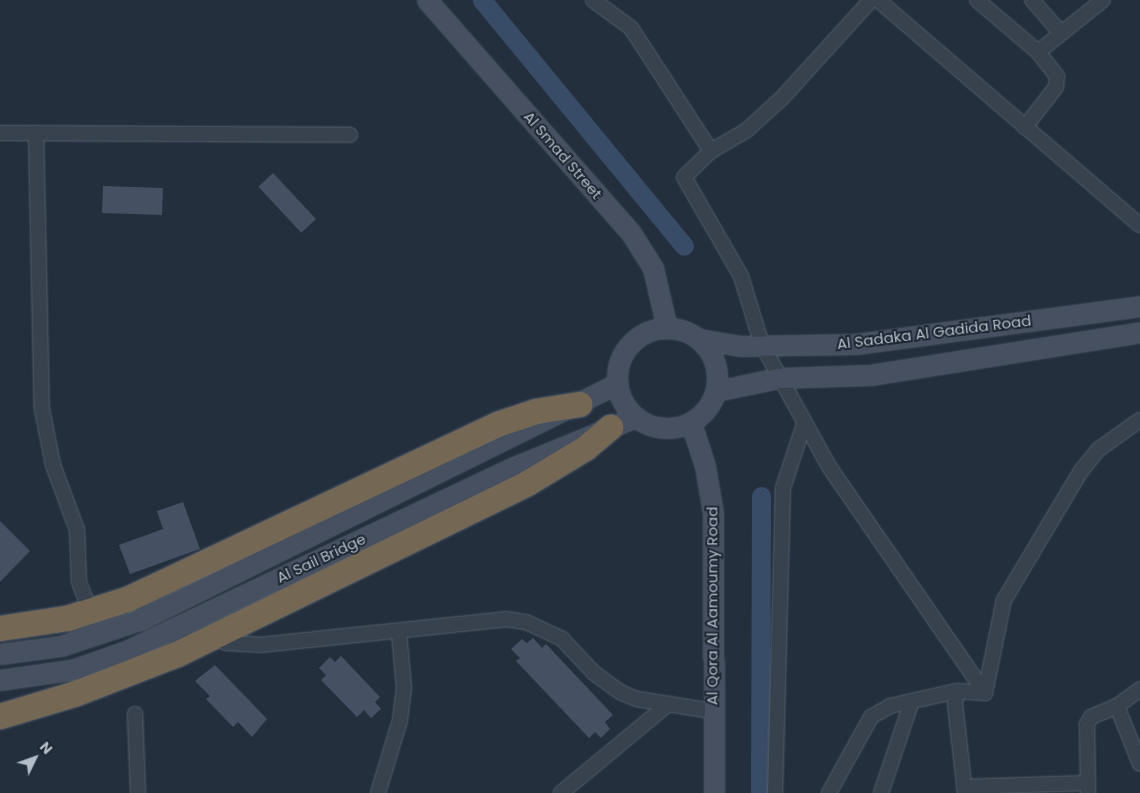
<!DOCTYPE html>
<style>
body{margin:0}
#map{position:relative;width:1140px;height:793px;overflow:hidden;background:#242f3e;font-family:Poppins,sans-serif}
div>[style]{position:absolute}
.canal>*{height:19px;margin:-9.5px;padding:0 9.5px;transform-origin:9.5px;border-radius:9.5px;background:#394c67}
.building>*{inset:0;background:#455162;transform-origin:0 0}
.roads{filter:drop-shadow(0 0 1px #565f6c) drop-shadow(0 0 1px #565f6c)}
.street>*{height:14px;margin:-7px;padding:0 7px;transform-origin:7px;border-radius:7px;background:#38414e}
.secondary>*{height:19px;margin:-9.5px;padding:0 9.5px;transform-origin:9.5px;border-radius:9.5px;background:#465061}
.secondary>.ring{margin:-9.5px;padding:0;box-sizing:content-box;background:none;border:19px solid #465061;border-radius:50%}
.highway>*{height:25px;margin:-12.5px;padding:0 12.5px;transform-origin:12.5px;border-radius:12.5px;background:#746855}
span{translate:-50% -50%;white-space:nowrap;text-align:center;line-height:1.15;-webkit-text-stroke:4px #1d2633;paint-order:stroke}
.street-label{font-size:15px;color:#b4bcc9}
.north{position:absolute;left:10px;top:733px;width:50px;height:50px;-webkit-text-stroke:4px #1d2633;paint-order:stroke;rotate:48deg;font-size:14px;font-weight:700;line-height:20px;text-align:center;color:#b4bcc9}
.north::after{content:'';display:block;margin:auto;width:18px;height:22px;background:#b4bcc9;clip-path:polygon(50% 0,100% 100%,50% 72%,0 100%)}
</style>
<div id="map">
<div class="canal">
<i style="left:482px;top:0;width:318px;rotate:50.6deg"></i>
<i style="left:760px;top:793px;width:297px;rotate:-89.8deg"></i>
</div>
<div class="building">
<i style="left:273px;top:173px;width:63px;height:20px;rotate:47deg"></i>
<i style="left:103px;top:186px;width:60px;height:27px;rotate:2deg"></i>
<i style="clip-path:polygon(183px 502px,200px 549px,130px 574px,119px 545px,163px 529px,157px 511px)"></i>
<i style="clip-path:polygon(0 521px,30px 551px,0 582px)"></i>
<i style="clip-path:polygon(533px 638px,542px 648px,546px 644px,613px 715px,605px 722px,610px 729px,601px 738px,595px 732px,589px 738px,516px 661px,520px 658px,511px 649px,522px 639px,527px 643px)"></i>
<i style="clip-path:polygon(341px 656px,380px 697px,375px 702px,381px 709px,371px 718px,364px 710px,357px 717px,321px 680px,326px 675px,319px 668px,330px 657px,335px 662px)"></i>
<i style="clip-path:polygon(215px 665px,267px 719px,252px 737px,238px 722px,233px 727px,206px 699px,210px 696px,195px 681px)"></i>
</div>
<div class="roads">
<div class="street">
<i style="left:593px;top:0;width:47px;rotate:36.4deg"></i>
<i style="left:631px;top:28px;width:147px;rotate:57deg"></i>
<i style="left:871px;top:0;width:132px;rotate:132.2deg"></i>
<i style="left:782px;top:98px;width:47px;rotate:137.6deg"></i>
<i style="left:747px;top:130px;width:42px;rotate:149.7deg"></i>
<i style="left:711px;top:151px;width:37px;rotate:136deg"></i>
<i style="left:684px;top:177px;width:114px;rotate:60.1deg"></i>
<i style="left:741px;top:276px;width:72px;rotate:73.1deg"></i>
<i style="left:762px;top:345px;width:141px;rotate:61.1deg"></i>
<i style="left:830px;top:468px;width:273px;rotate:55.4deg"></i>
<i style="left:878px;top:0;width:345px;rotate:40.7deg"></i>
<i style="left:977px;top:0;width:80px;rotate:40.4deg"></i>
<i style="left:1038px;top:52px;width:31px;rotate:52deg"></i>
<i style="left:1057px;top:76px;width:11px;rotate:95deg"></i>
<i style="left:1056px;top:87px;width:51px;rotate:127.8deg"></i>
<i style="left:1032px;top:0;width:44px;rotate:48.7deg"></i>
<i style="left:1038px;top:52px;width:83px;rotate:-38.7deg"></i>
<i style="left:0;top:133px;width:350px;rotate:0.3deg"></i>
<i style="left:36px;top:133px;width:276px;rotate:88.8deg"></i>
<i style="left:42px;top:409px;width:57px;rotate:78.9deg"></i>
<i style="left:53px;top:465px;width:69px;rotate:69.7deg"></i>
<i style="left:77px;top:530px;width:52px;rotate:87.8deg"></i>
<i style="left:79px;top:582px;width:31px;rotate:69deg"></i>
<i style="left:211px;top:636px;width:17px;rotate:24deg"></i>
<i style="left:227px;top:643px;width:33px;rotate:3deg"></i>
<i style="left:260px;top:645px;width:247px;rotate:-6deg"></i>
<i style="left:506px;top:619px;width:20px;rotate:9deg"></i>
<i style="left:526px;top:622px;width:40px;rotate:25deg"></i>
<i style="left:562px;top:639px;width:47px;rotate:46.7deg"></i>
<i style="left:594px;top:673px;width:34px;rotate:36deg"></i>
<i style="left:622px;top:693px;width:16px;rotate:22deg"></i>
<i style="left:637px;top:699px;width:76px;rotate:9.1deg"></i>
<i style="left:1117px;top:706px;width:62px;rotate:68.4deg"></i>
<i style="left:135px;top:714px;width:79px;rotate:87.8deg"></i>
<i style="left:964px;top:787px;width:124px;rotate:-1.8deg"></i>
<i style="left:378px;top:793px;width:76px;rotate:-73.2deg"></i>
<i style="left:400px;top:720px;width:32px;rotate:-83deg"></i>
<i style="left:404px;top:688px;width:56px;rotate:-95.1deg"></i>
<i style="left:561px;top:793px;width:138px;rotate:-39.7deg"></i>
<i style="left:775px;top:793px;width:305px;rotate:-88.5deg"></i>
<i style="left:783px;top:488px;width:67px;rotate:-71.8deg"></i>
<i style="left:829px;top:793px;width:87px;rotate:-61.1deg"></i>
<i style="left:871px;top:717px;width:22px;rotate:-30deg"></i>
<i style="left:890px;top:706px;width:69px;rotate:-12.6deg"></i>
<i style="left:881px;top:793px;width:97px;rotate:-71.4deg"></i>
<i style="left:965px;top:793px;width:90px;rotate:-96.4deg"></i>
<i style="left:955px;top:704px;width:13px;rotate:-81deg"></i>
<i style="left:957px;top:691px;width:28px;rotate:4deg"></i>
<i style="left:985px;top:693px;width:95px;rotate:-78.5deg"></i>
<i style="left:1004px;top:600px;width:150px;rotate:-59.2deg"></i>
<i style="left:1081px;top:471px;width:28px;rotate:-51deg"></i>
<i style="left:1099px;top:449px;width:50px;rotate:-35.3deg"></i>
<i style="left:1088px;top:793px;width:69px;rotate:-90.8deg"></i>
<i style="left:1087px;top:724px;width:8px;rotate:-60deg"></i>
<i style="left:1091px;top:717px;width:28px;rotate:-23deg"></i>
<i style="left:1117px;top:706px;width:29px;rotate:-36deg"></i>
</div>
<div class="secondary">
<i style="left:427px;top:0;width:310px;rotate:48.8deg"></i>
<i style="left:631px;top:233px;width:41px;rotate:57.8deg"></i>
<i style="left:653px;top:268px;width:62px;rotate:76.9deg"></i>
<i class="ring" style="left:617px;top:328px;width:81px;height:81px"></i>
<i style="left:699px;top:339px;width:43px;rotate:9.5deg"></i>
<i style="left:741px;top:346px;width:115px;rotate:-1deg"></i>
<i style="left:856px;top:344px;width:287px;rotate:-7.6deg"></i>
<i style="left:716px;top:391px;width:63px;rotate:-11.8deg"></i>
<i style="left:778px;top:378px;width:92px;rotate:-1.9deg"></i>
<i style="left:870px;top:375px;width:273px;rotate:-9deg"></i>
<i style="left:691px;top:423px;width:45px;rotate:72deg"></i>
<i style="left:705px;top:466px;width:48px;rotate:80.3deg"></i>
<i style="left:713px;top:513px;width:280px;rotate:89.8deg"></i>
<i style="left:0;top:654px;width:62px;rotate:-7.5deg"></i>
<i style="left:61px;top:646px;width:85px;rotate:-18.4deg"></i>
<i style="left:142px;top:619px;width:531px;rotate:-26.37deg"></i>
<i style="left:0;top:680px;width:76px;rotate:-8.3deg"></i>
<i style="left:75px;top:669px;width:54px;rotate:-19.4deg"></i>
<i style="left:126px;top:651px;width:429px;rotate:-25.4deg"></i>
<i style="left:514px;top:467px;width:132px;rotate:-22.3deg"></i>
</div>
<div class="highway">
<i style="left:0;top:628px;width:68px;rotate:-8.5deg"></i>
<i style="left:67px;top:618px;width:63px;rotate:-17.6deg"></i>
<i style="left:127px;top:599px;width:409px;rotate:-25.3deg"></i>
<i style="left:497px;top:424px;width:41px;rotate:-18.4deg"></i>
<i style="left:536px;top:411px;width:44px;rotate:-9.2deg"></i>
<i style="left:0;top:716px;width:79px;rotate:-16.8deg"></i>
<i style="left:76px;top:693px;width:110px;rotate:-21.2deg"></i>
<i style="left:179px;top:653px;width:387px;rotate:-26deg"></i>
<i style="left:527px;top:483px;width:68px;rotate:-31.1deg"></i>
<i style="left:585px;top:448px;width:33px;rotate:-40deg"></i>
</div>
</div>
<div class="street-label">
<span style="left:563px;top:155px;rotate:49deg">Al Smad Street</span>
<span style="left:934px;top:332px;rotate:-7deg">Al Sadaka Al Gadida Road</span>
<span style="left:321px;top:558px;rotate:-25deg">Al Sail Bridge</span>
<span style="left:712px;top:606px;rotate:-90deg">Al Qora Al Aamoumy Road</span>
</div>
<div class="north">N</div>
</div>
